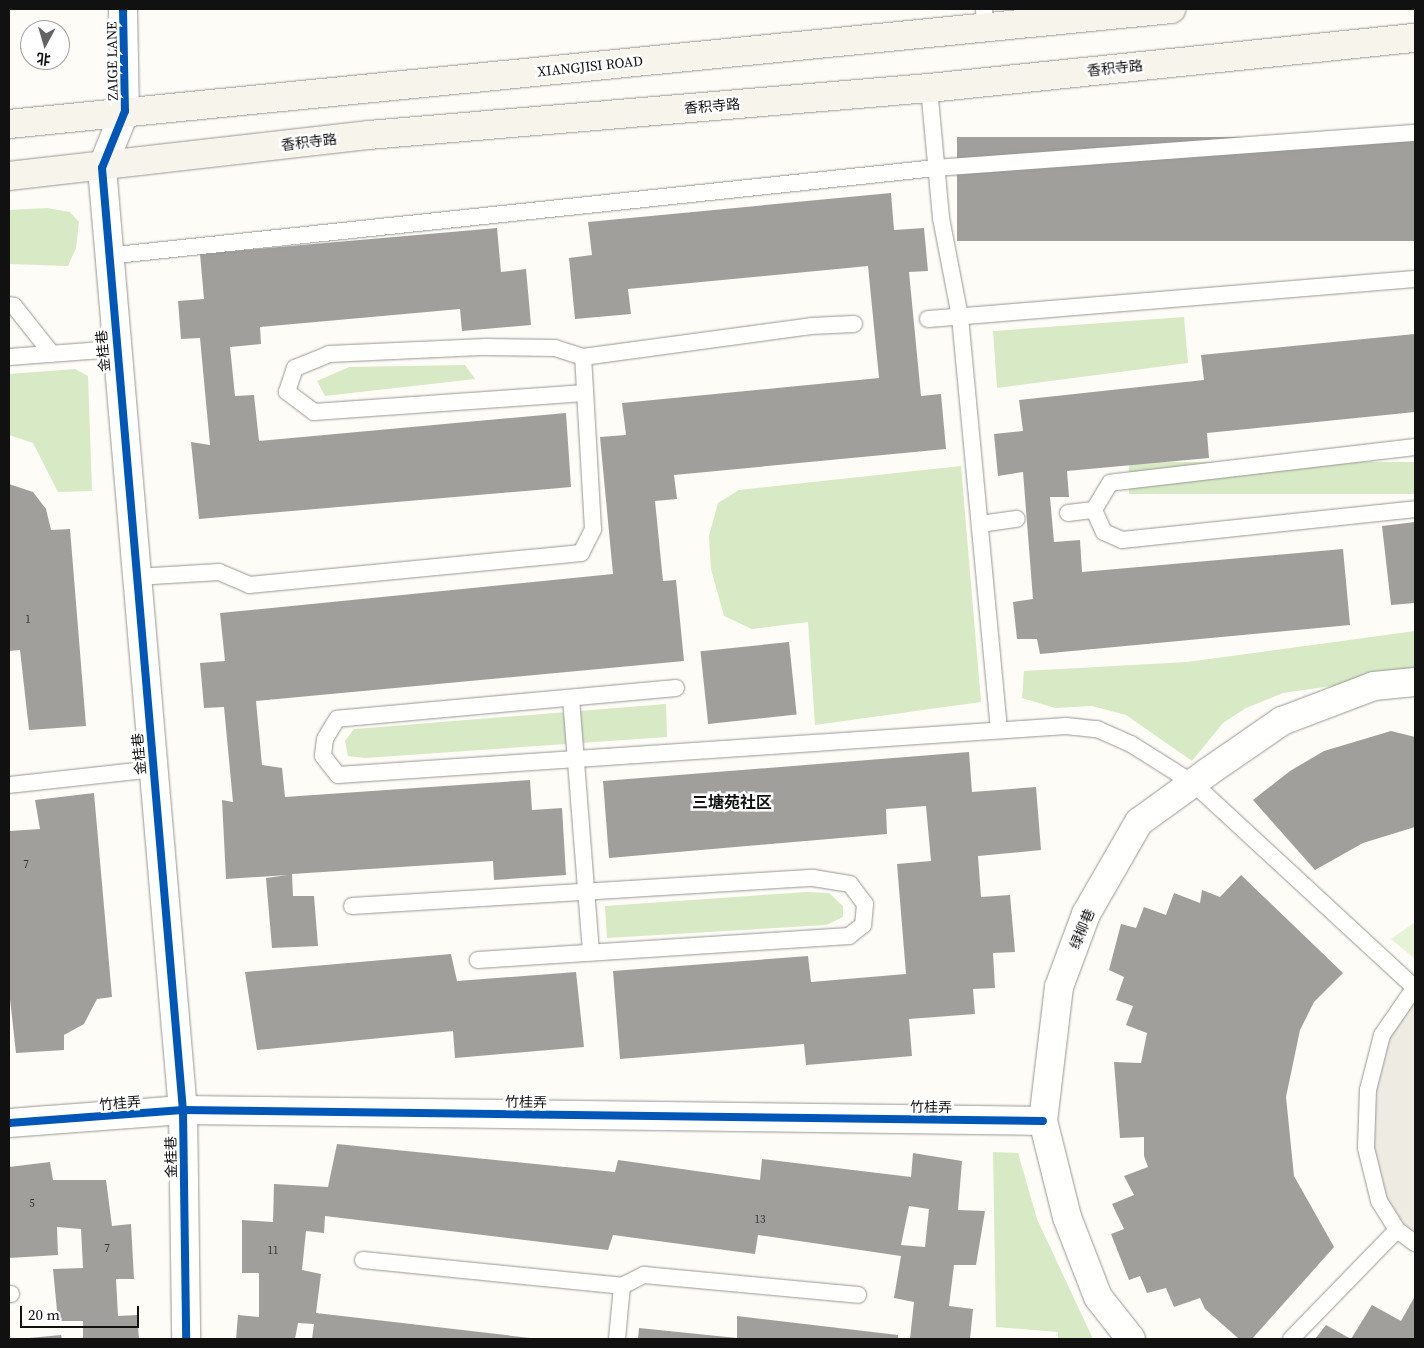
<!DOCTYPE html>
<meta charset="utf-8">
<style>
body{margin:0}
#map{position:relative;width:1424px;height:1348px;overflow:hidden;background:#fdfcf7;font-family:"Source Serif 4","Noto Sans SC",serif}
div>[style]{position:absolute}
.green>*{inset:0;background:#e7f3d7}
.forest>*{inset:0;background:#d8eac5;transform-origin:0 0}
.plaza>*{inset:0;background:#edebe2}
.building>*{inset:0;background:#a19f9c;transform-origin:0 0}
.roads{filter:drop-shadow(0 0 1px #979795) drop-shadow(0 0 1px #979795)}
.lane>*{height:16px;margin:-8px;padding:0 8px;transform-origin:8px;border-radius:8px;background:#fffffe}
.street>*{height:28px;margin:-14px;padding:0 14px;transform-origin:14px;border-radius:14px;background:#fffffe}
.secondary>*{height:28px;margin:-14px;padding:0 14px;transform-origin:14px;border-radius:14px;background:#f6f4eb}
.cycleway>*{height:8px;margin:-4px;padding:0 4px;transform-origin:4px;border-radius:4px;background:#0057b8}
span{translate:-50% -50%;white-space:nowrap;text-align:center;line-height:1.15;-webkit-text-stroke:5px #fff;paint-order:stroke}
.number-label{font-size:11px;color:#353434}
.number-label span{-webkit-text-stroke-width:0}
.street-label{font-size:14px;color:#111}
.quarter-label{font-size:16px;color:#111;font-weight:700}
.frame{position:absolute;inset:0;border:10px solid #111;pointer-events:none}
.north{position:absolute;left:20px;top:20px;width:50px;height:50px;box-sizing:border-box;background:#fff;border:1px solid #a0a0a0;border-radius:50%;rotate:186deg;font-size:14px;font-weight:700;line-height:20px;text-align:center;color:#111}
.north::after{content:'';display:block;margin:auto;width:18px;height:22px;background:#646362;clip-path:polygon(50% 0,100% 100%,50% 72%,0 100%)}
.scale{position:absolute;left:20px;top:1306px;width:119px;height:22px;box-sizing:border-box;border:2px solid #111;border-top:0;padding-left:6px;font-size:15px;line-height:18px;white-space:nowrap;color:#111;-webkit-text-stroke:4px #fff;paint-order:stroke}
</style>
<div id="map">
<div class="green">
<i style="clip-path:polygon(1415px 922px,1415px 959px,1391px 939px)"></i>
</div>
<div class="forest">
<i style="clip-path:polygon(47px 208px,70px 212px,79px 222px,76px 248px,68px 266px,9px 264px,9px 210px)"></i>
<i style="clip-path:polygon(1184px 317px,1188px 363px,997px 388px,993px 331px)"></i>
<i style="clip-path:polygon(465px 365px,475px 379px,325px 396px,317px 381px,349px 367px)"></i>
<i style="clip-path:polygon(75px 369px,88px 376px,92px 491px,58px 492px,33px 443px,9px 435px,9px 374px)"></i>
<i style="left:1415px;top:462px;width:32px;height:286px;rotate:90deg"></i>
<i style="clip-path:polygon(961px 466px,981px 702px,815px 725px,808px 622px,752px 629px,724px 616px,711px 569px,709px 536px,718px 503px,739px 490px)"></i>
<i style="clip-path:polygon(1415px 631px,1415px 674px,1283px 693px,1246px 708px,1223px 723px,1192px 761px,1126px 715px,1092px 706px,1055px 708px,1022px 698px,1024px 671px,1187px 662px)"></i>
<i style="clip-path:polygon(666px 704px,667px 737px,365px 758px,348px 756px,345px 741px,354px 729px)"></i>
<i style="clip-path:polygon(807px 892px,829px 893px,843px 906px,843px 917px,826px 925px,607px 938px,605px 906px)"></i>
<i style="clip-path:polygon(993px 1152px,1018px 1153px,1037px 1219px,1093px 1339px,1058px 1339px,1058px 1332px,996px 1327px)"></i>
</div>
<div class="plaza">
<i style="clip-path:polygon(1415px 987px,1415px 1243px,1379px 1201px,1368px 1090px,1382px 1035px)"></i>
</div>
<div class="building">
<i style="left:1415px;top:137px;width:104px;height:458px;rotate:90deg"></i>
<i style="clip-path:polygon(891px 193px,894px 230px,924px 228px,928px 271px,909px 272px,921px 396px,941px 394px,946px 449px,674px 475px,677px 499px,655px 501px,663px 581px,676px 580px,684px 661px,256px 701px,262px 765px,282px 768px,285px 797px,530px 780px,532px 810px,562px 808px,566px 875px,494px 880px,493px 861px,292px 874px,293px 896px,314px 896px,318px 946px,272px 948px,266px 878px,288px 875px,226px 879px,222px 800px,233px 802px,224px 707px,204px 708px,200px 663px,225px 661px,220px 613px,613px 574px,600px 437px,626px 435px,622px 403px,879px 378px,868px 266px,628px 289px,631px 314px,575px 319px,569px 258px,592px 255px,588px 222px)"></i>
<i style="clip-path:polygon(497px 228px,501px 272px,526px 269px,531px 325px,462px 331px,460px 309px,260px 327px,261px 344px,230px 347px,235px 396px,254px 395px,259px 441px,566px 413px,571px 487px,199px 519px,191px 442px,210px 445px,200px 338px,181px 339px,178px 301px,204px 299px,200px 254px)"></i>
<i style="clip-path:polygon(1415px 334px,1415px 412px,1207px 433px,1209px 458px,1067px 471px,1069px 497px,1050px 497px,1054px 542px,1080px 540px,1082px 572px,1343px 549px,1350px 625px,1040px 654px,1037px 639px,1017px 639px,1013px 602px,1033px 599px,1023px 472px,998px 476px,994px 434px,1023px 431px,1019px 400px,1204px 380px,1201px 355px)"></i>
<i style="clip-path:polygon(9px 484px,33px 492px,46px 509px,51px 530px,70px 529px,86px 726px,29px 730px,20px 650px,9px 651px)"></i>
<i style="clip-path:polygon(1415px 522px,1415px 603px,1391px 605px,1382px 526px)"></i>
<i style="left:789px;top:642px;width:73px;height:89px;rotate:84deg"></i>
<i style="clip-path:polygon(1391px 731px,1415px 737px,1415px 827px,1363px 843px,1315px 870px,1253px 800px,1290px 771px,1324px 751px)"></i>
<i style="clip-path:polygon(969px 752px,972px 792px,1036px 787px,1041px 850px,978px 856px,981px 897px,1010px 895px,1015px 952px,993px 953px,995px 988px,973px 989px,975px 1014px,909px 1019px,912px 1056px,806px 1065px,804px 1044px,620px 1059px,613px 971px,808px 956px,811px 982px,906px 974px,897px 864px,931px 861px,926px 806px,886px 809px,887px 834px,609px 858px,603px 781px)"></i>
<i style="clip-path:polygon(94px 793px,112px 997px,97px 999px,84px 1024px,64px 1035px,64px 1050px,16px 1053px,9px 990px,9px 831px,40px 829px,35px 800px)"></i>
<i style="clip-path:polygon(1241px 875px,1343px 973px,1314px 1002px,1300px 1030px,1286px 1097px,1294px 1176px,1334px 1247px,1252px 1339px,1239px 1339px,1205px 1309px,1200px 1298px,1174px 1307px,1166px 1288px,1147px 1293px,1140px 1276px,1129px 1280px,1111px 1234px,1124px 1229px,1112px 1204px,1134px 1195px,1124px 1176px,1148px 1167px,1144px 1156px,1144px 1137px,1120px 1138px,1114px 1062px,1141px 1063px,1147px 1033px,1126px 1025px,1133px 1006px,1116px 1000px,1124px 977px,1109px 970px,1121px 924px,1136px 928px,1144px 907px,1166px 915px,1174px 893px,1200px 903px,1202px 890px,1220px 897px)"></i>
<i style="clip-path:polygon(451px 954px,457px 981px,576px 972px,584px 1047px,455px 1058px,453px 1031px,257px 1050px,245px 972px)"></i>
<i style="clip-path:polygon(evenodd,337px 1144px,615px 1172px,618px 1160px,760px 1180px,762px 1159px,911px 1177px,913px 1153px,962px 1161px,958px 1210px,985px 1211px,976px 1265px,954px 1265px,949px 1306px,973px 1309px,970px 1339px,910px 1339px,914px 1302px,894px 1298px,901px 1256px,758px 1235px,755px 1254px,613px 1235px,608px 1250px,325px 1216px,324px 1233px,306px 1231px,302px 1270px,321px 1274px,316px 1313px,539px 1339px,312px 1339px,314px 1324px,298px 1323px,295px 1339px,236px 1339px,238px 1315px,259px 1317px,259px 1273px,242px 1273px,242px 1220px,273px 1222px,274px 1184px,328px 1187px,337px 1144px,909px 1206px,929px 1209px,925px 1247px,901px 1245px,909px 1206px)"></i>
<i style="clip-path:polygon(50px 1162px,53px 1180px,106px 1180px,112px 1226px,131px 1224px,134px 1279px,116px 1279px,118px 1316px,137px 1315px,139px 1339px,83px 1339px,83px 1321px,58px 1321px,53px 1269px,83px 1268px,81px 1229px,57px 1227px,58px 1255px,9px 1258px,9px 1167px)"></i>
<i style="clip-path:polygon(1415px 1296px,1415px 1339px,1315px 1339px,1326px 1325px,1351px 1339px,1372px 1305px,1401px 1321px)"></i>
<i style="clip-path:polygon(737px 1316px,898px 1335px,898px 1339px,737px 1339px)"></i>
<i style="clip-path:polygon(639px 1328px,737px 1338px,737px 1339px,638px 1339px)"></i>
<i style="clip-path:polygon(61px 1335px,62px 1339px,29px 1339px,29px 1338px)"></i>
</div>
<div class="roads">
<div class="lane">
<i style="left:984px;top:9px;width:18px;rotate:87deg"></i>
<i style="left:929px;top:88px;width:131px;rotate:84.7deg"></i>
<i style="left:941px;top:218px;width:101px;rotate:79.1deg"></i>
<i style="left:960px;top:317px;width:415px;rotate:84.6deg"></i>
<i style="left:107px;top:256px;width:834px;rotate:-6.06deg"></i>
<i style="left:936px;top:168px;width:480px;rotate:-4.2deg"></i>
<i style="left:9px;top:305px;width:5px;rotate:11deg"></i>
<i style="left:14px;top:306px;width:61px;rotate:51.6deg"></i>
<i style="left:928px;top:319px;width:489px;rotate:-4.7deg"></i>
<i style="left:9px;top:357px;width:107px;rotate:-4.3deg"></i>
<i style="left:585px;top:393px;width:272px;rotate:176deg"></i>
<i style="left:314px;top:412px;width:34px;rotate:-143deg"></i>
<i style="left:287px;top:392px;width:25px;rotate:-72deg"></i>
<i style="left:295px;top:368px;width:37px;rotate:-22deg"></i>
<i style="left:329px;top:354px;width:157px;rotate:-2.6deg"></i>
<i style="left:486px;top:347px;width:69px;rotate:0.8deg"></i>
<i style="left:555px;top:348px;width:29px;rotate:18deg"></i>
<i style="left:583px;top:357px;width:230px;rotate:-7.7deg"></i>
<i style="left:811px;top:326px;width:43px;rotate:-2.7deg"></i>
<i style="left:1415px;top:447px;width:307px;rotate:173.3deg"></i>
<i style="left:1110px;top:483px;width:31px;rotate:121deg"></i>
<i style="left:1094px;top:510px;width:24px;rotate:66deg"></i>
<i style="left:1104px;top:532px;width:20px;rotate:24deg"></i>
<i style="left:1122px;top:540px;width:295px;rotate:-6deg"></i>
<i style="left:1068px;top:513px;width:26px;rotate:-7deg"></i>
<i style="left:980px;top:524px;width:37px;rotate:-8deg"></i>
<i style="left:136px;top:577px;width:83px;rotate:-3.4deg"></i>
<i style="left:219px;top:572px;width:33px;rotate:23deg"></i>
<i style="left:249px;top:585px;width:334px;rotate:-5.5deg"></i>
<i style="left:581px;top:553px;width:27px;rotate:-63deg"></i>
<i style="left:593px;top:529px;width:172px;rotate:-93.3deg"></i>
<i style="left:676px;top:688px;width:340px;rotate:174.8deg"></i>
<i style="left:337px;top:719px;width:23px;rotate:121deg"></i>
<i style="left:325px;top:739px;width:17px;rotate:97deg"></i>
<i style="left:323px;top:756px;width:24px;rotate:52deg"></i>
<i style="left:338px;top:775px;width:730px;rotate:-3.85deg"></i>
<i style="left:1066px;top:726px;width:31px;rotate:6deg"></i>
<i style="left:1097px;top:729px;width:37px;rotate:24deg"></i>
<i style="left:1131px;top:744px;width:73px;rotate:32.2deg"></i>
<i style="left:1193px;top:783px;width:302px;rotate:42.7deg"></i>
<i style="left:571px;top:698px;width:255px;rotate:85.5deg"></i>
<i style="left:9px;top:785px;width:145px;rotate:-6.3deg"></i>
<i style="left:352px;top:906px;width:462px;rotate:-3.5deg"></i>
<i style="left:813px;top:878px;width:37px;rotate:9deg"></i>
<i style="left:850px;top:884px;width:25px;rotate:53deg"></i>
<i style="left:865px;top:904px;width:21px;rotate:95deg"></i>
<i style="left:863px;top:925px;width:18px;rotate:142deg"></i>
<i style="left:849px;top:936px;width:372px;rotate:176.3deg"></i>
<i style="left:1415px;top:987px;width:58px;rotate:124.5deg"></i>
<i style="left:1382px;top:1035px;width:57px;rotate:104.3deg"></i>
<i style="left:1368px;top:1090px;width:58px;rotate:92deg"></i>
<i style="left:1366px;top:1148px;width:55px;rotate:76.2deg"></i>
<i style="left:1379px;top:1201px;width:34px;rotate:58deg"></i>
<i style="left:1397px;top:1230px;width:22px;rotate:36deg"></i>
<i style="left:363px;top:1260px;width:260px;rotate:5.7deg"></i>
<i style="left:622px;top:1286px;width:25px;rotate:-27deg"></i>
<i style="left:644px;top:1275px;width:215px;rotate:5.3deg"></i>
<i style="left:9px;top:1294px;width:2px"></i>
<i style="left:617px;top:1339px;width:53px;rotate:-84.6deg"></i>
<i style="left:1291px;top:1339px;width:152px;rotate:-45.8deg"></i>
</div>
<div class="street">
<i style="left:123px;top:9px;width:102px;rotate:88.9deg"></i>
<i style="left:125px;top:111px;width:61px;rotate:112deg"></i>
<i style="left:102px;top:168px;width:945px;rotate:85.09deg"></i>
<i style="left:183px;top:1110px;width:229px;rotate:89.2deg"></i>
<i style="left:9px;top:1123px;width:174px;rotate:-4.3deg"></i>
<i style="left:183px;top:1110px;width:860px;rotate:0.73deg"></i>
<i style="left:1131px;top:1339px;width:53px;rotate:-128.2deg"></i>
<i style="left:1098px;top:1297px;width:86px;rotate:-111.2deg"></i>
<i style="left:1067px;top:1217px;width:99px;rotate:-104deg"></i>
<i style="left:1043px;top:1121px;width:135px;rotate:-83.2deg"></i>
<i style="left:1059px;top:987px;width:78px;rotate:-69.7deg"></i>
<i style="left:1086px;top:914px;width:106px;rotate:-60.1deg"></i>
<i style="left:1139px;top:822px;width:85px;rotate:-35.9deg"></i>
<i style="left:1208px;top:772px;width:90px;rotate:-34.6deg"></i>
<i style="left:1282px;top:721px;width:98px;rotate:-20.8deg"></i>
<i style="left:1374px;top:686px;width:41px;rotate:-5.6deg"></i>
</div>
<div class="secondary">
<i style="left:9px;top:124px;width:1168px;rotate:-5.65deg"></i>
<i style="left:9px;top:176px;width:362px;rotate:-6.5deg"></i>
<i style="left:369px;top:135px;width:562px;rotate:-4.8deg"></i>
<i style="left:929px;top:88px;width:489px;rotate:-5.9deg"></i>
</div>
</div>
<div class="cycleway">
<i style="left:123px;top:9px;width:102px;rotate:88.9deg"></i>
<i style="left:125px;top:111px;width:61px;rotate:112deg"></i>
<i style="left:102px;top:168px;width:945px;rotate:85.09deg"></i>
<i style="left:183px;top:1110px;width:229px;rotate:89.2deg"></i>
<i style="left:9px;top:1123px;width:174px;rotate:-4.3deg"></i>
<i style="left:183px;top:1110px;width:860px;rotate:0.73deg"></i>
</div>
<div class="number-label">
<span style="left:28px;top:620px">1</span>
<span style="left:26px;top:865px">7</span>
<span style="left:32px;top:1204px">5</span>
<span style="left:760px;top:1220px">13</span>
<span style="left:107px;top:1249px">7</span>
<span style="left:273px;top:1251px">11</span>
</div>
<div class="street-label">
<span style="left:112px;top:61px;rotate:-91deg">ZAIGE LANE</span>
<span style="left:590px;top:66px;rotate:-6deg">XIANGJISI ROAD</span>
<span style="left:1115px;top:68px;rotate:-6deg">香积寺路</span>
<span style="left:712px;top:106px;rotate:-5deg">香积寺路</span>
<span style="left:309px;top:142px;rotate:-7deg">香积寺路</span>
<span style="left:103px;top:351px;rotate:-95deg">金桂巷</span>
<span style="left:139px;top:754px;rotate:-95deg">金桂巷</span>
<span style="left:1082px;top:929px;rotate:-67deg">绿柳巷</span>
<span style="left:526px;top:1102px;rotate:1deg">竹桂弄</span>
<span style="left:120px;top:1103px;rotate:-4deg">竹桂弄</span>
<span style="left:931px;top:1107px;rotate:1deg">竹桂弄</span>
<span style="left:171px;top:1157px;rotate:-91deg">金桂巷</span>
</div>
<div class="quarter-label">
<span style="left:732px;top:802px">三塘苑社区</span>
</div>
<div class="frame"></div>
<div class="north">北</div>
<div class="scale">20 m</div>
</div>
